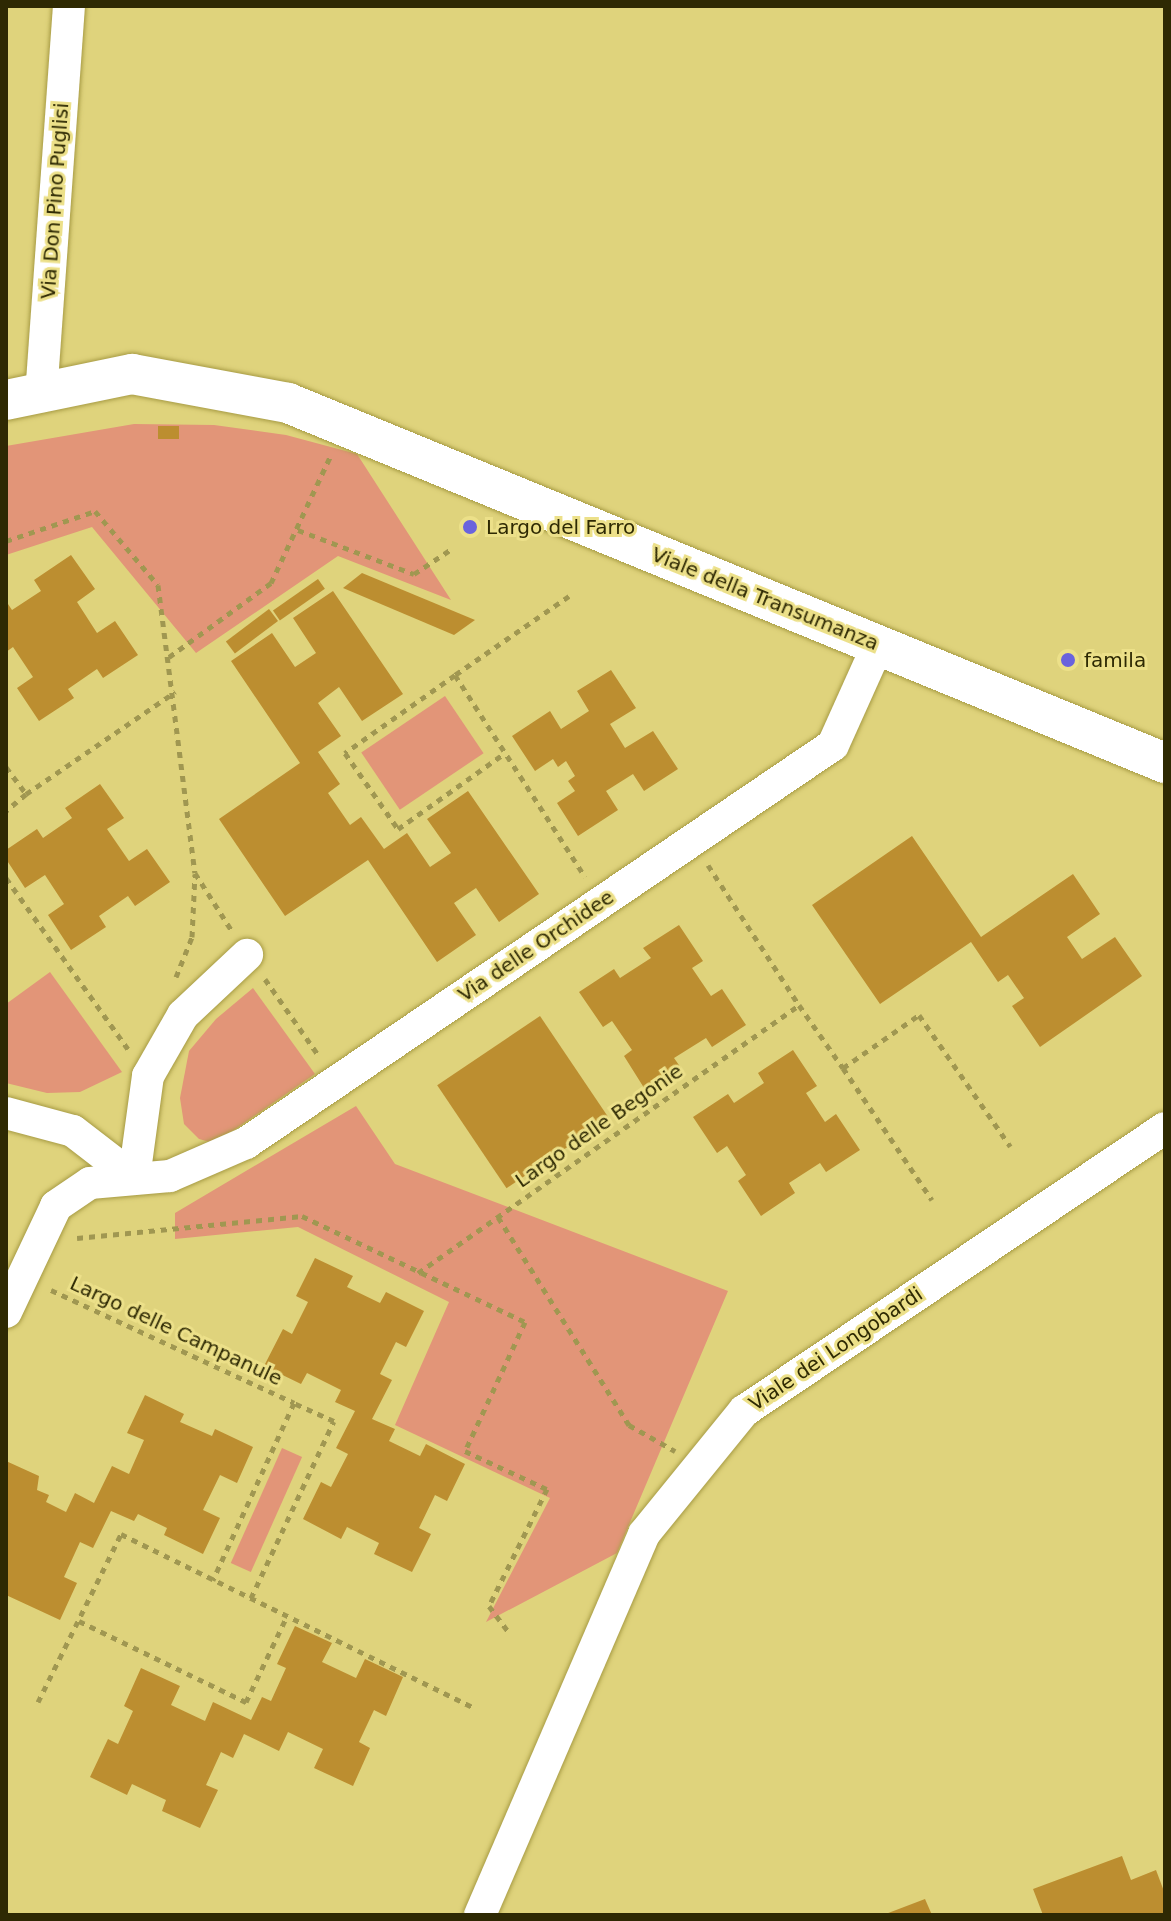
<!DOCTYPE html>
<style>
body{margin:0}
#map{position:relative;width:1171px;height:1921px;overflow:hidden;background:#dfd37c;font-family:"DejaVu Sans",sans-serif}
div>[style]{position:absolute}
.green>*{inset:0;background:#e29578;transform-origin:0 0}
.building>*{inset:0;background:#bc8e30;transform-origin:0 0}
.path>*{height:5px;margin-top:-2.5px;transform-origin:0;background:repeating-linear-gradient(90deg,#a09751 0 6px,transparent 0 12px)}
.roads{filter:drop-shadow(0 0 2px #a79b44) drop-shadow(0 0 2px #a79b44)}
.minor>*{height:32px;margin:-16px;padding:0 16px;transform-origin:16px;border-radius:16px;background:#fff}
.tertiary>*{height:40px;margin:-20px;padding:0 20px;transform-origin:20px;border-radius:20px;background:#fff}
.dots>*{width:22px;height:22px;translate:-50% -50%;box-sizing:border-box;border:4px solid #ece089;border-radius:50%}
span{translate:-50% -50%;white-space:nowrap;text-align:center;line-height:1.15;-webkit-text-stroke:6px #ece089;paint-order:stroke}
.street-label{font-size:20px;color:#2e2903}
.poi-label{font-size:20px;color:#2e2903}
.left{translate:0 -50%;text-align:left}
.frame{position:absolute;inset:0;border:8px solid #2e2903;pointer-events:none}
</style>
<div id="map">
<div class="green">
<i style="clip-path:polygon(134px 424px,214px 425px,286px 435px,357px 454px,451px 600px,338px 556px,196px 653px,92px 527px,6px 555px,6px 446px)"></i>
<i style="left:445px;top:696px;width:69px;height:101px;rotate:56deg"></i>
<i style="clip-path:polygon(50px 972px,122px 1072px,80px 1092px,47px 1093px,6px 1083px,6px 1004px)"></i>
<i style="clip-path:polygon(253px 988px,315px 1074px,234px 1130px,210px 1142px,199px 1139px,184px 1124px,180px 1098px,189px 1051px,216px 1019px)"></i>
<i style="clip-path:polygon(356px 1106px,395px 1164px,728px 1291px,617px 1553px,486px 1622px,550px 1498px,395px 1425px,449px 1302px,298px 1227px,175px 1239px,175px 1213px)"></i>
<i style="left:282px;top:1448px;width:22px;height:126px;rotate:24deg"></i>
</div>
<div class="building">
<i style="left:158px;top:426px;width:21px;height:13px"></i>
<i style="clip-path:polygon(71px 555px,95px 589px,77px 602px,97px 633px,115px 621px,138px 655px,103px 678px,97px 669px,68px 689px,74px 698px,39px 721px,17px 688px,33px 677px,13px 647px,6px 652px,6px 601px,12px 610px,41px 591px,34px 580px)"></i>
<i style="clip-path:polygon(362px 573px,475px 620px,454px 635px,343px 588px)"></i>
<i style="left:318px;top:579px;width:12px;height:55px;rotate:55deg"></i>
<i style="clip-path:polygon(333px 591px,403px 694px,362px 721px,339px 687px,318px 703px,341px 736px,318px 752px,340px 784px,328px 793px,350px 825px,361px 817px,384px 849px,407px 833px,430px 867px,451px 853px,427px 819px,468px 791px,539px 894px,499px 922px,476px 888px,454px 903px,476px 935px,437px 962px,368px 860px,285px 916px,219px 819px,300px 763px,231px 661px,272px 633px,295px 667px,316px 653px,293px 618px)"></i>
<i style="left:269px;top:609px;width:15px;height:54px;rotate:53deg"></i>
<i style="clip-path:polygon(611px 670px,636px 708px,610px 724px,625px 748px,653px 731px,678px 769px,644px 791px,633px 774px,606px 791px,618px 810px,578px 836px,557px 803px,575px 791px,568px 781px,575px 776px,566px 761px,558px 767px,553px 759px,535px 771px,512px 736px,550px 711px,561px 729px,589px 711px,577px 691px)"></i>
<i style="clip-path:polygon(100px 784px,124px 818px,107px 829px,129px 861px,147px 849px,170px 882px,135px 906px,128px 896px,99px 916px,106px 927px,71px 950px,48px 915px,64px 904px,45px 875px,25px 888px,6px 859px,6px 850px,37px 829px,43px 838px,72px 818px,65px 808px)"></i>
<i style="clip-path:polygon(912px 836px,981px 937px,1073px 874px,1100px 914px,1067px 937px,1082px 959px,1115px 937px,1142px 976px,1040px 1047px,1012px 1006px,1024px 998px,1008px 975px,998px 982px,971px 942px,880px 1004px,812px 905px)"></i>
<i style="clip-path:polygon(679px 925px,703px 961px,692px 968px,711px 996px,722px 989px,746px 1025px,712px 1047px,706px 1038px,674px 1058px,681px 1068px,646px 1091px,624px 1056px,632px 1050px,612px 1021px,603px 1027px,579px 992px,614px 969px,620px 978px,651px 958px,643px 948px)"></i>
<i style="left:540px;top:1016px;width:124px;height:124px;rotate:56deg"></i>
<i style="clip-path:polygon(793px 1050px,817px 1086px,806px 1093px,825px 1122px,836px 1114px,860px 1150px,826px 1172px,820px 1163px,789px 1183px,795px 1193px,761px 1216px,738px 1181px,746px 1175px,727px 1146px,717px 1153px,693px 1117px,728px 1094px,734px 1103px,764px 1083px,758px 1073px)"></i>
<i style="clip-path:polygon(315px 1258px,353px 1276px,347px 1287px,380px 1303px,386px 1292px,424px 1311px,406px 1347px,396px 1342px,380px 1374px,392px 1380px,372px 1419px,395px 1429px,389px 1441px,420px 1456px,426px 1444px,465px 1464px,447px 1501px,435px 1495px,419px 1528px,431px 1534px,412px 1572px,374px 1554px,379px 1543px,347px 1527px,341px 1539px,303px 1519px,321px 1482px,331px 1487px,348px 1454px,336px 1448px,355px 1411px,335px 1402px,341px 1390px,307px 1373px,301px 1384px,264px 1366px,283px 1329px,292px 1334px,308px 1302px,296px 1296px)"></i>
<i style="clip-path:polygon(145px 1395px,184px 1414px,180px 1422px,212px 1436px,215px 1429px,253px 1447px,237px 1483px,220px 1475px,203px 1510px,220px 1518px,203px 1554px,164px 1535px,167px 1528px,138px 1514px,134px 1521px,111px 1511px,93px 1548px,80px 1542px,64px 1577px,77px 1583px,60px 1620px,6px 1595px,6px 1461px,39px 1476px,37px 1490px,49px 1495px,46px 1502px,66px 1512px,75px 1493px,94px 1503px,112px 1466px,129px 1474px,144px 1440px,127px 1433px)"></i>
<i style="clip-path:polygon(295px 1626px,332px 1643px,322px 1662px,356px 1678px,365px 1659px,403px 1677px,386px 1716px,374px 1710px,359px 1742px,370px 1748px,353px 1786px,314px 1768px,323px 1749px,288px 1732px,279px 1751px,244px 1734px,233px 1758px,221px 1752px,206px 1785px,218px 1790px,200px 1828px,162px 1811px,166px 1800px,132px 1784px,127px 1795px,90px 1777px,108px 1739px,118px 1744px,133px 1711px,124px 1706px,141px 1668px,180px 1686px,171px 1705px,205px 1721px,213px 1702px,251px 1720px,262px 1697px,271px 1701px,286px 1668px,277px 1664px)"></i>
<i style="clip-path:polygon(1122px 1856px,1131px 1880px,1156px 1870px,1165px 1894px,1165px 1915px,1043px 1915px,1033px 1889px)"></i>
<i style="clip-path:polygon(925px 1899px,932px 1915px,883px 1915px)"></i>
</div>
<div class="path">
<i style="left:298px;top:530px;width:124px;rotate:20.8deg"></i>
<i style="left:414px;top:574px;width:47px;rotate:-33.7deg"></i>
<i style="left:6px;top:541px;width:94px;rotate:-18.6deg"></i>
<i style="left:95px;top:511px;width:97px;rotate:49.6deg"></i>
<i style="left:158px;top:585px;width:290px;rotate:82.7deg"></i>
<i style="left:195px;top:873px;width:69px;rotate:57.5deg"></i>
<i style="left:569px;top:596px;width:139px;rotate:145.3deg"></i>
<i style="left:455px;top:675px;width:240px;rotate:57.2deg"></i>
<i style="left:169px;top:657px;width:126px;rotate:-36deg"></i>
<i style="left:271px;top:583px;width:141px;rotate:-64.9deg"></i>
<i style="left:455px;top:675px;width:135px;rotate:144.7deg"></i>
<i style="left:345px;top:753px;width:93px;rotate:55.1deg"></i>
<i style="left:398px;top:829px;width:131px;rotate:-35.4deg"></i>
<i style="left:6px;top:767px;width:34px;rotate:53deg"></i>
<i style="left:26px;top:794px;width:26px;rotate:140deg"></i>
<i style="left:26px;top:794px;width:181px;rotate:-34.4deg"></i>
<i style="left:708px;top:865px;width:167px;rotate:57deg"></i>
<i style="left:6px;top:878px;width:210px;rotate:54.5deg"></i>
<i style="left:176px;top:977px;width:43px;rotate:-68.2deg"></i>
<i style="left:192px;top:937px;width:63px;rotate:-87.3deg"></i>
<i style="left:265px;top:979px;width:94px;rotate:55deg"></i>
<i style="left:843px;top:1068px;width:159px;rotate:56deg"></i>
<i style="left:498px;top:1217px;width:246px;rotate:57.8deg"></i>
<i style="left:629px;top:1425px;width:53px;rotate:29.5deg"></i>
<i style="left:77px;top:1238px;width:226px;rotate:-5.6deg"></i>
<i style="left:302px;top:1216px;width:247px;rotate:25.4deg"></i>
<i style="left:525px;top:1322px;width:142px;rotate:114.9deg"></i>
<i style="left:465px;top:1451px;width:90px;rotate:24.9deg"></i>
<i style="left:547px;top:1489px;width:131px;rotate:116.4deg"></i>
<i style="left:489px;top:1606px;width:35px;rotate:53deg"></i>
<i style="left:418px;top:1273px;width:466px;rotate:-35.1deg"></i>
<i style="left:799px;top:1005px;width:77px;rotate:55.1deg"></i>
<i style="left:843px;top:1068px;width:93px;rotate:-34.9deg"></i>
<i style="left:919px;top:1015px;width:160px;rotate:55.2deg"></i>
<i style="left:51px;top:1290px;width:268px;rotate:24.9deg"></i>
<i style="left:294px;top:1403px;width:195px;rotate:114.6deg"></i>
<i style="left:251px;top:1598px;width:195px;rotate:-64.9deg"></i>
<i style="left:334px;top:1421px;width:44px;rotate:-155.8deg"></i>
<i style="left:79px;top:1621px;width:186px;rotate:25.9deg"></i>
<i style="left:246px;top:1702px;width:95px;rotate:-64.5deg"></i>
<i style="left:38px;top:1702px;width:187px;rotate:-63.7deg"></i>
<i style="left:121px;top:1534px;width:394px;rotate:26.2deg"></i>
</div>
<div class="roads">
<div class="minor">
<i style="left:41px;top:396px;width:391px;rotate:-85.9deg"></i>
<i style="left:6px;top:1113px;width:69px;rotate:15deg"></i>
<i style="left:73px;top:1131px;width:77px;rotate:37.6deg"></i>
<i style="left:134px;top:1178px;width:103px;rotate:-82.2deg"></i>
<i style="left:148px;top:1076px;width:70px;rotate:-60.2deg"></i>
<i style="left:183px;top:1015px;width:88px;rotate:-43.2deg"></i>
<i style="left:6px;top:1312px;width:117px;rotate:-64.7deg"></i>
<i style="left:56px;top:1206px;width:41px;rotate:-34.1deg"></i>
<i style="left:90px;top:1183px;width:80px;rotate:-5deg"></i>
<i style="left:170px;top:1176px;width:83px;rotate:-23.5deg"></i>
<i style="left:246px;top:1143px;width:709px;rotate:-34.14deg"></i>
<i style="left:833px;top:745px;width:110px;rotate:-65.8deg"></i>
<i style="left:480px;top:1915px;width:415px;rotate:-66.7deg"></i>
<i style="left:644px;top:1534px;width:159px;rotate:-50.9deg"></i>
<i style="left:744px;top:1411px;width:507px;rotate:-33.91deg"></i>
</div>
<div class="tertiary">
<i style="left:6px;top:400px;width:129px;rotate:-11.7deg"></i>
<i style="left:132px;top:374px;width:159px;rotate:10.5deg"></i>
<i style="left:288px;top:403px;width:948px;rotate:22.32deg"></i>
</div>
</div>
<div class="dots">
<i style="left:470px;top:527px;background:#6a63dd"></i>
<i style="left:1068px;top:660px;background:#6a63dd"></i>
</div>
<div class="street-label">
<span style="left:55px;top:201px;rotate:-86deg">Via Don Pino Puglisi</span>
<span style="left:765px;top:599px;rotate:22deg">Viale della Transumanza</span>
<span style="left:536px;top:946px;rotate:-34deg">Via delle Orchidee</span>
<span style="left:599px;top:1126px;rotate:-35deg">Largo delle Begonie</span>
<span style="left:176px;top:1331px;rotate:25deg">Largo delle Campanule</span>
<span style="left:836px;top:1349px;rotate:-34deg">Viale dei Longobardi</span>
</div>
<div class="poi-label">
<span class="left" style="left:486px;top:527px">Largo del Farro</span>
<span class="left" style="left:1084px;top:660px">famila</span>
</div>
<div class="frame"></div>
</div>
